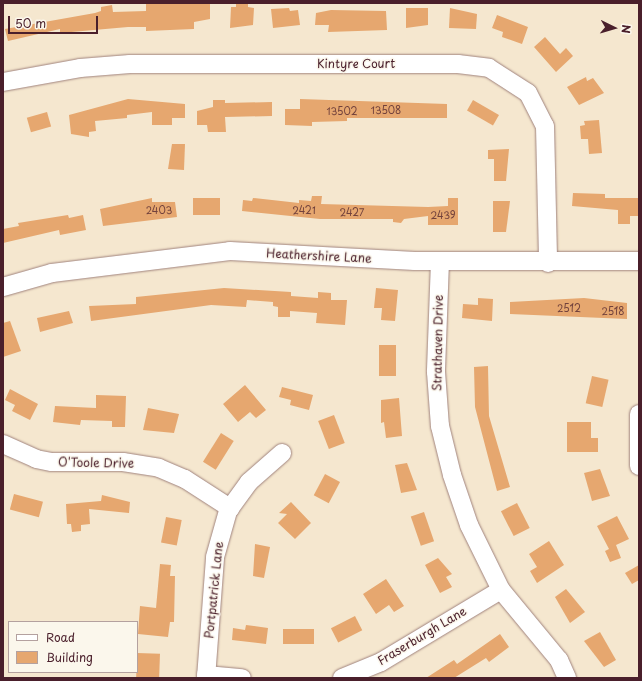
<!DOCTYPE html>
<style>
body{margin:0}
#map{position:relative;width:642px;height:681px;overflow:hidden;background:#f5e7cf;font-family:"Playpen Sans",sans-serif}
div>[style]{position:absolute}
.building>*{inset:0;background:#e6a76f;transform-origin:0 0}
.roads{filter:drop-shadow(0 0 1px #a0837d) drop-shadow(0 0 1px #a0837d)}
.minor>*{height:18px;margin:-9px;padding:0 9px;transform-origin:9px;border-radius:9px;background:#fff}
span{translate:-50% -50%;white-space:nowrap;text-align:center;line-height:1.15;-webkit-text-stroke:3px #fbf7ec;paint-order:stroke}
.number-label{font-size:10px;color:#71413c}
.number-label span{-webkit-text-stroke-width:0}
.street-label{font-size:12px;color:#4a1f2b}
.frame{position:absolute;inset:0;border:4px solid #4a1f2b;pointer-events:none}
.legend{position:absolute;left:8px;top:621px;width:130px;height:52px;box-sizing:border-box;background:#fbf7ec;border:1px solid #b4a19f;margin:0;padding:5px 7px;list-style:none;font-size:12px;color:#4a1f2b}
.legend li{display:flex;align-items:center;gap:8px;height:20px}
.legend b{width:20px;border:1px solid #b4a19f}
.north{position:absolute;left:594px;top:8px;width:40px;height:40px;-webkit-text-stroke:3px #fbf7ec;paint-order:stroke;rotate:95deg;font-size:11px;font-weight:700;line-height:16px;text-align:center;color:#4a1f2b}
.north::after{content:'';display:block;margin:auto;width:14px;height:18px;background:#4a1f2b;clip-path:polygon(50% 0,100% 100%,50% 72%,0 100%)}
.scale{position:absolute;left:8px;top:16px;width:90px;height:18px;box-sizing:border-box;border:2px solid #4a1f2b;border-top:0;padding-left:5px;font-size:12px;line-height:14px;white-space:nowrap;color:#4a1f2b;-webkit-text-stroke:3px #fbf7ec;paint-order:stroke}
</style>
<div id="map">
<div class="building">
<i style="clip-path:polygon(210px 3px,210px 19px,194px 22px,194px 29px,146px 31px,146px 27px,128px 27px,60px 33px,60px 29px,8px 41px,5px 29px,95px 13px,101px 11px,101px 7px,112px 5px,113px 12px,146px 11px,146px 4px)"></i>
<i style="clip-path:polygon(236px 3px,248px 3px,248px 7px,254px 8px,253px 25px,230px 28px,231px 7px,236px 7px)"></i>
<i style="clip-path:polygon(289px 8px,290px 11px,298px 10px,300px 25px,273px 28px,271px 9px)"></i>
<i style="clip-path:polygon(406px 8px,428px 8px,428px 25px,406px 28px)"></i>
<i style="clip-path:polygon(450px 8px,477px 14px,476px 29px,449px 28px)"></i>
<i style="clip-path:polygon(331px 10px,386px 11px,387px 30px,328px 32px,329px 25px,315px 25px,316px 13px)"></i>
<i style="clip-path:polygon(497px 15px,528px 27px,522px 44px,502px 37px,503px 32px,492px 28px)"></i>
<i style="clip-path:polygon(545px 37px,560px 54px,566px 48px,573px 56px,556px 72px,534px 47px)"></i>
<i style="clip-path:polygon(586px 77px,587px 81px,593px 78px,604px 93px,579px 105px,567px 87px)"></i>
<i style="clip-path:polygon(128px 99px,185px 104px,185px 118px,172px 118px,172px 125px,152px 125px,152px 112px,127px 115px,127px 118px,95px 121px,96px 131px,89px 132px,89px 137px,71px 134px,69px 115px)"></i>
<i style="clip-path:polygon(300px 99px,447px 104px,447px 118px,347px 118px,347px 121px,312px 122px,312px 126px,285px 125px,285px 109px,300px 109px)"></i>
<i style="clip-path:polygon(213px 100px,225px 100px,225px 103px,272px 102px,272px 116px,225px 117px,226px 132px,208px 132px,207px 125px,197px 125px,197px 111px,213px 107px)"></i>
<i style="left:473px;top:100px;width:30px;height:12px;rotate:30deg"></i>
<i style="left:47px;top:112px;width:15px;height:21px;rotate:74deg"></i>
<i style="clip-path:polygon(599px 120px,602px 153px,589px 154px,588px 139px,581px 139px,580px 126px,585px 125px,584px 121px)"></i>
<i style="clip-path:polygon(172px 144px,185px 144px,184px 170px,168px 169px)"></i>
<i style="clip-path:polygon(509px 149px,506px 181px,494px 181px,494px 159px,488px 159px,488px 150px)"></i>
<i style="clip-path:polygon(573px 193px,605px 194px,605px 198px,639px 198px,639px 216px,630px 216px,630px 224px,618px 224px,618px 210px,572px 206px)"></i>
<i style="clip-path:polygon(312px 196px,322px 196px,321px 204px,428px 207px,448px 206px,448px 198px,458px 198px,458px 225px,428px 225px,428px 216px,404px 219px,401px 223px,393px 222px,393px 219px,320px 219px,242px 211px,243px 200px,252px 201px,253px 198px,299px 203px,299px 200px,311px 201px)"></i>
<i style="clip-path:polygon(152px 198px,152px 202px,175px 202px,177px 217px,103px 226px,100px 209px)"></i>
<i style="left:193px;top:198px;width:27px;height:17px"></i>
<i style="clip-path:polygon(493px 201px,510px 201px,506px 232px,493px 232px)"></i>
<i style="clip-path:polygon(68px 215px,69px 218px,83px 215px,86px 230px,60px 235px,59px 230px,3px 243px,3px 229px,19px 226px,18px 223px)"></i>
<i style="clip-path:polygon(224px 288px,291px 292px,291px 296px,318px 298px,318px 292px,331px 293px,331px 300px,347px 300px,345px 325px,316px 323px,317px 313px,290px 311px,290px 317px,278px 317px,278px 307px,273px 306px,273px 302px,247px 300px,246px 307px,211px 305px,91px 321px,89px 306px,136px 304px,136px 297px)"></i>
<i style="clip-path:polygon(376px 288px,398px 290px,395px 321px,381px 320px,382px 308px,374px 308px)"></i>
<i style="clip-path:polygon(478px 298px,493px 299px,492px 321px,462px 318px,463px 304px,478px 305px)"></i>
<i style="clip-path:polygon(584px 298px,627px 303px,627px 319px,510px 314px,510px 302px)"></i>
<i style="clip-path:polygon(69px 311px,73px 323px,40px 332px,37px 318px)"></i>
<i style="clip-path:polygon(10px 321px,21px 351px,3px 357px,3px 323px)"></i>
<i style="left:379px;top:345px;width:17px;height:31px"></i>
<i style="clip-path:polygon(488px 366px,489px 416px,510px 487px,497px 491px,475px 407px,474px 367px)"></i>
<i style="left:592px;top:376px;width:17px;height:28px;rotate:13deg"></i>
<i style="clip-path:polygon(245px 385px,266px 410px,256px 418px,250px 412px,238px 422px,223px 404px)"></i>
<i style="clip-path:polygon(282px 387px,313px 395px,309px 410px,290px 405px,291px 400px,279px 397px)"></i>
<i style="clip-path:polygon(10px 389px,38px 404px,30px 420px,12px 411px,15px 405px,5px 400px)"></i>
<i style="clip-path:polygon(96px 395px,126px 396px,125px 427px,112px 427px,112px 421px,81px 420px,80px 425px,53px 422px,55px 406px,96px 408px)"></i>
<i style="clip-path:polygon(399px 398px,402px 436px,386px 438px,384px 422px,381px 423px,381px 400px)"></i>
<i style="clip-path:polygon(148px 408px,179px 414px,174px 433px,143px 430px)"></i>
<i style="left:334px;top:415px;width:30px;height:17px;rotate:69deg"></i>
<i style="clip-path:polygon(567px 422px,591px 422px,591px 438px,598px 438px,598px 452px,567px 452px)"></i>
<i style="left:221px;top:433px;width:15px;height:34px;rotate:32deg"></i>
<i style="clip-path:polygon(407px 463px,417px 490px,401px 493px,395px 465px)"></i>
<i style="clip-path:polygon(600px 469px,610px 496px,592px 501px,584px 473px)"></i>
<i style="left:325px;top:474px;width:17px;height:24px;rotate:28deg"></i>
<i style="left:14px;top:494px;width:30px;height:16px;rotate:15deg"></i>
<i style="clip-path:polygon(102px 495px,130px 502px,129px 513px,89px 509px,90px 524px,81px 525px,81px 531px,72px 532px,71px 524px,67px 524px,66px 504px,101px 501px)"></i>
<i style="clip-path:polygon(291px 502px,311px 523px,295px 539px,278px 523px,287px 514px,279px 513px)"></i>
<i style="left:517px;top:503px;width:28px;height:18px;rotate:63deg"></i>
<i style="left:424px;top:512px;width:31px;height:14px;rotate:71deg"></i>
<i style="clip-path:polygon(617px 516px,629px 539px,616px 545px,621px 558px,610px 562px,605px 551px,609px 549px,597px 526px)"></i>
<i style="left:166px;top:517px;width:16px;height:26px;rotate:11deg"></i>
<i style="clip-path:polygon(549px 541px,564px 565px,537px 583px,530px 571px,537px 567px,529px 554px)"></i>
<i style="clip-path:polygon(255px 544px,270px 547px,264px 578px,253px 576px)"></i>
<i style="clip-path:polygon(438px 558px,452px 574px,446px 577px,452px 587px,440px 593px,425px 565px)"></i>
<i style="clip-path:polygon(160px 564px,171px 565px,170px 576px,175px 576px,174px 622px,170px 622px,168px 637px,138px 634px,140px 606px,156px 608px)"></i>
<i style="clip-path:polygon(639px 565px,639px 580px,632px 584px,625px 573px)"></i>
<i style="clip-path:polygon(386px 579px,404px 606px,394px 612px,389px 605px,376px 614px,363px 594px)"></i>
<i style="clip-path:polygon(566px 589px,585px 612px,570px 623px,555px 597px)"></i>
<i style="left:355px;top:616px;width:16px;height:27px;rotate:63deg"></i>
<i style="clip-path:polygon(246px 625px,268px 628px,266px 644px,232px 640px,233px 628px,245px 630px)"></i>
<i style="left:314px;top:629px;width:15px;height:31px;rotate:90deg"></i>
<i style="clip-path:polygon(600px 632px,616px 660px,604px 667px,584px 641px)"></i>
<i style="clip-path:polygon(500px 634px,509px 647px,489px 662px,486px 658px,454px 678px,426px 678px,454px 660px,457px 664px)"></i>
<i style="left:137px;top:653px;width:23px;height:25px;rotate:2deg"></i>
</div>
<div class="roads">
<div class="minor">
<i style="left:3px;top:82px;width:78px;rotate:-10.3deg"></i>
<i style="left:80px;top:68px;width:50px;rotate:-4.6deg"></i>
<i style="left:130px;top:64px;width:328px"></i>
<i style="left:458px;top:64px;width:31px;rotate:7deg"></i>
<i style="left:489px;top:68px;width:46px;rotate:32.7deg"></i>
<i style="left:528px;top:93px;width:37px;rotate:63deg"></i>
<i style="left:545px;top:126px;width:137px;rotate:88.7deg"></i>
<i style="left:440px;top:261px;width:111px;rotate:92.1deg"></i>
<i style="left:436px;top:372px;width:54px;rotate:85.8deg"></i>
<i style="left:440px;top:426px;width:50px;rotate:76.2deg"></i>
<i style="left:452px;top:475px;width:53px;rotate:71.2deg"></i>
<i style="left:469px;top:525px;width:72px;rotate:63.8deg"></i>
<i style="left:501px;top:590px;width:91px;rotate:50.4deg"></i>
<i style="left:559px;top:660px;width:20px;rotate:66deg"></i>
<i style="left:3px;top:287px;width:51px;rotate:-15.9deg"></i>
<i style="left:52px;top:273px;width:179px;rotate:-7deg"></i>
<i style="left:230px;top:251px;width:185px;rotate:3.1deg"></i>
<i style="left:415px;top:261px;width:224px"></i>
<i style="left:639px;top:414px;width:52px;rotate:90deg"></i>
<i style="left:3px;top:444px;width:36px;rotate:24deg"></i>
<i style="left:36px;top:459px;width:16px;rotate:11deg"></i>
<i style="left:52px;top:462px;width:71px"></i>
<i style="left:123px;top:462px;width:36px;rotate:9deg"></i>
<i style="left:159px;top:468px;width:28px;rotate:23deg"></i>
<i style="left:185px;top:479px;width:54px;rotate:32.8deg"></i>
<i style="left:206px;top:675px;width:36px;rotate:5deg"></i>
<i style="left:206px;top:678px;width:121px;rotate:-85.7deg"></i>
<i style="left:215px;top:557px;width:48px;rotate:-74.2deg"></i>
<i style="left:228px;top:511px;width:36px;rotate:-54deg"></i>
<i style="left:249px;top:482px;width:44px;rotate:-41.3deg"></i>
<i style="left:342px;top:678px;width:42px;rotate:-22.3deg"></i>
<i style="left:381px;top:662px;width:140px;rotate:-31deg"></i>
</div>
</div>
<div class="number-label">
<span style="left:386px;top:110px">13508</span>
<span style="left:342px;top:111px">13502</span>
<span style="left:159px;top:210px">2403</span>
<span style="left:304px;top:210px">2421</span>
<span style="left:352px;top:212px">2427</span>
<span style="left:443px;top:215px">2439</span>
<span style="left:569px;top:308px">2512</span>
<span style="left:613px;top:311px">2518</span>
</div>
<div class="street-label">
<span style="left:356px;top:64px">Kintyre Court</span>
<span style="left:319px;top:256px;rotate:3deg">Heathershire Lane</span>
<span style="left:438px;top:343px;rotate:-89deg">Strathaven Drive</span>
<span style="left:96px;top:463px;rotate:1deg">O'Toole Drive</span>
<span style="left:214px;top:590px;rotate:-84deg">Portpatrick Lane</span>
<span style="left:422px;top:636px;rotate:-31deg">Fraserburgh Lane</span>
</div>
<div class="frame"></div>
<ul class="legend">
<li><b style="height:5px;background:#fff"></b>Road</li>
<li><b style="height:11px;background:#e6a76f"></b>Building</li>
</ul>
<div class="north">N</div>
<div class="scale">50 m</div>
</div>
